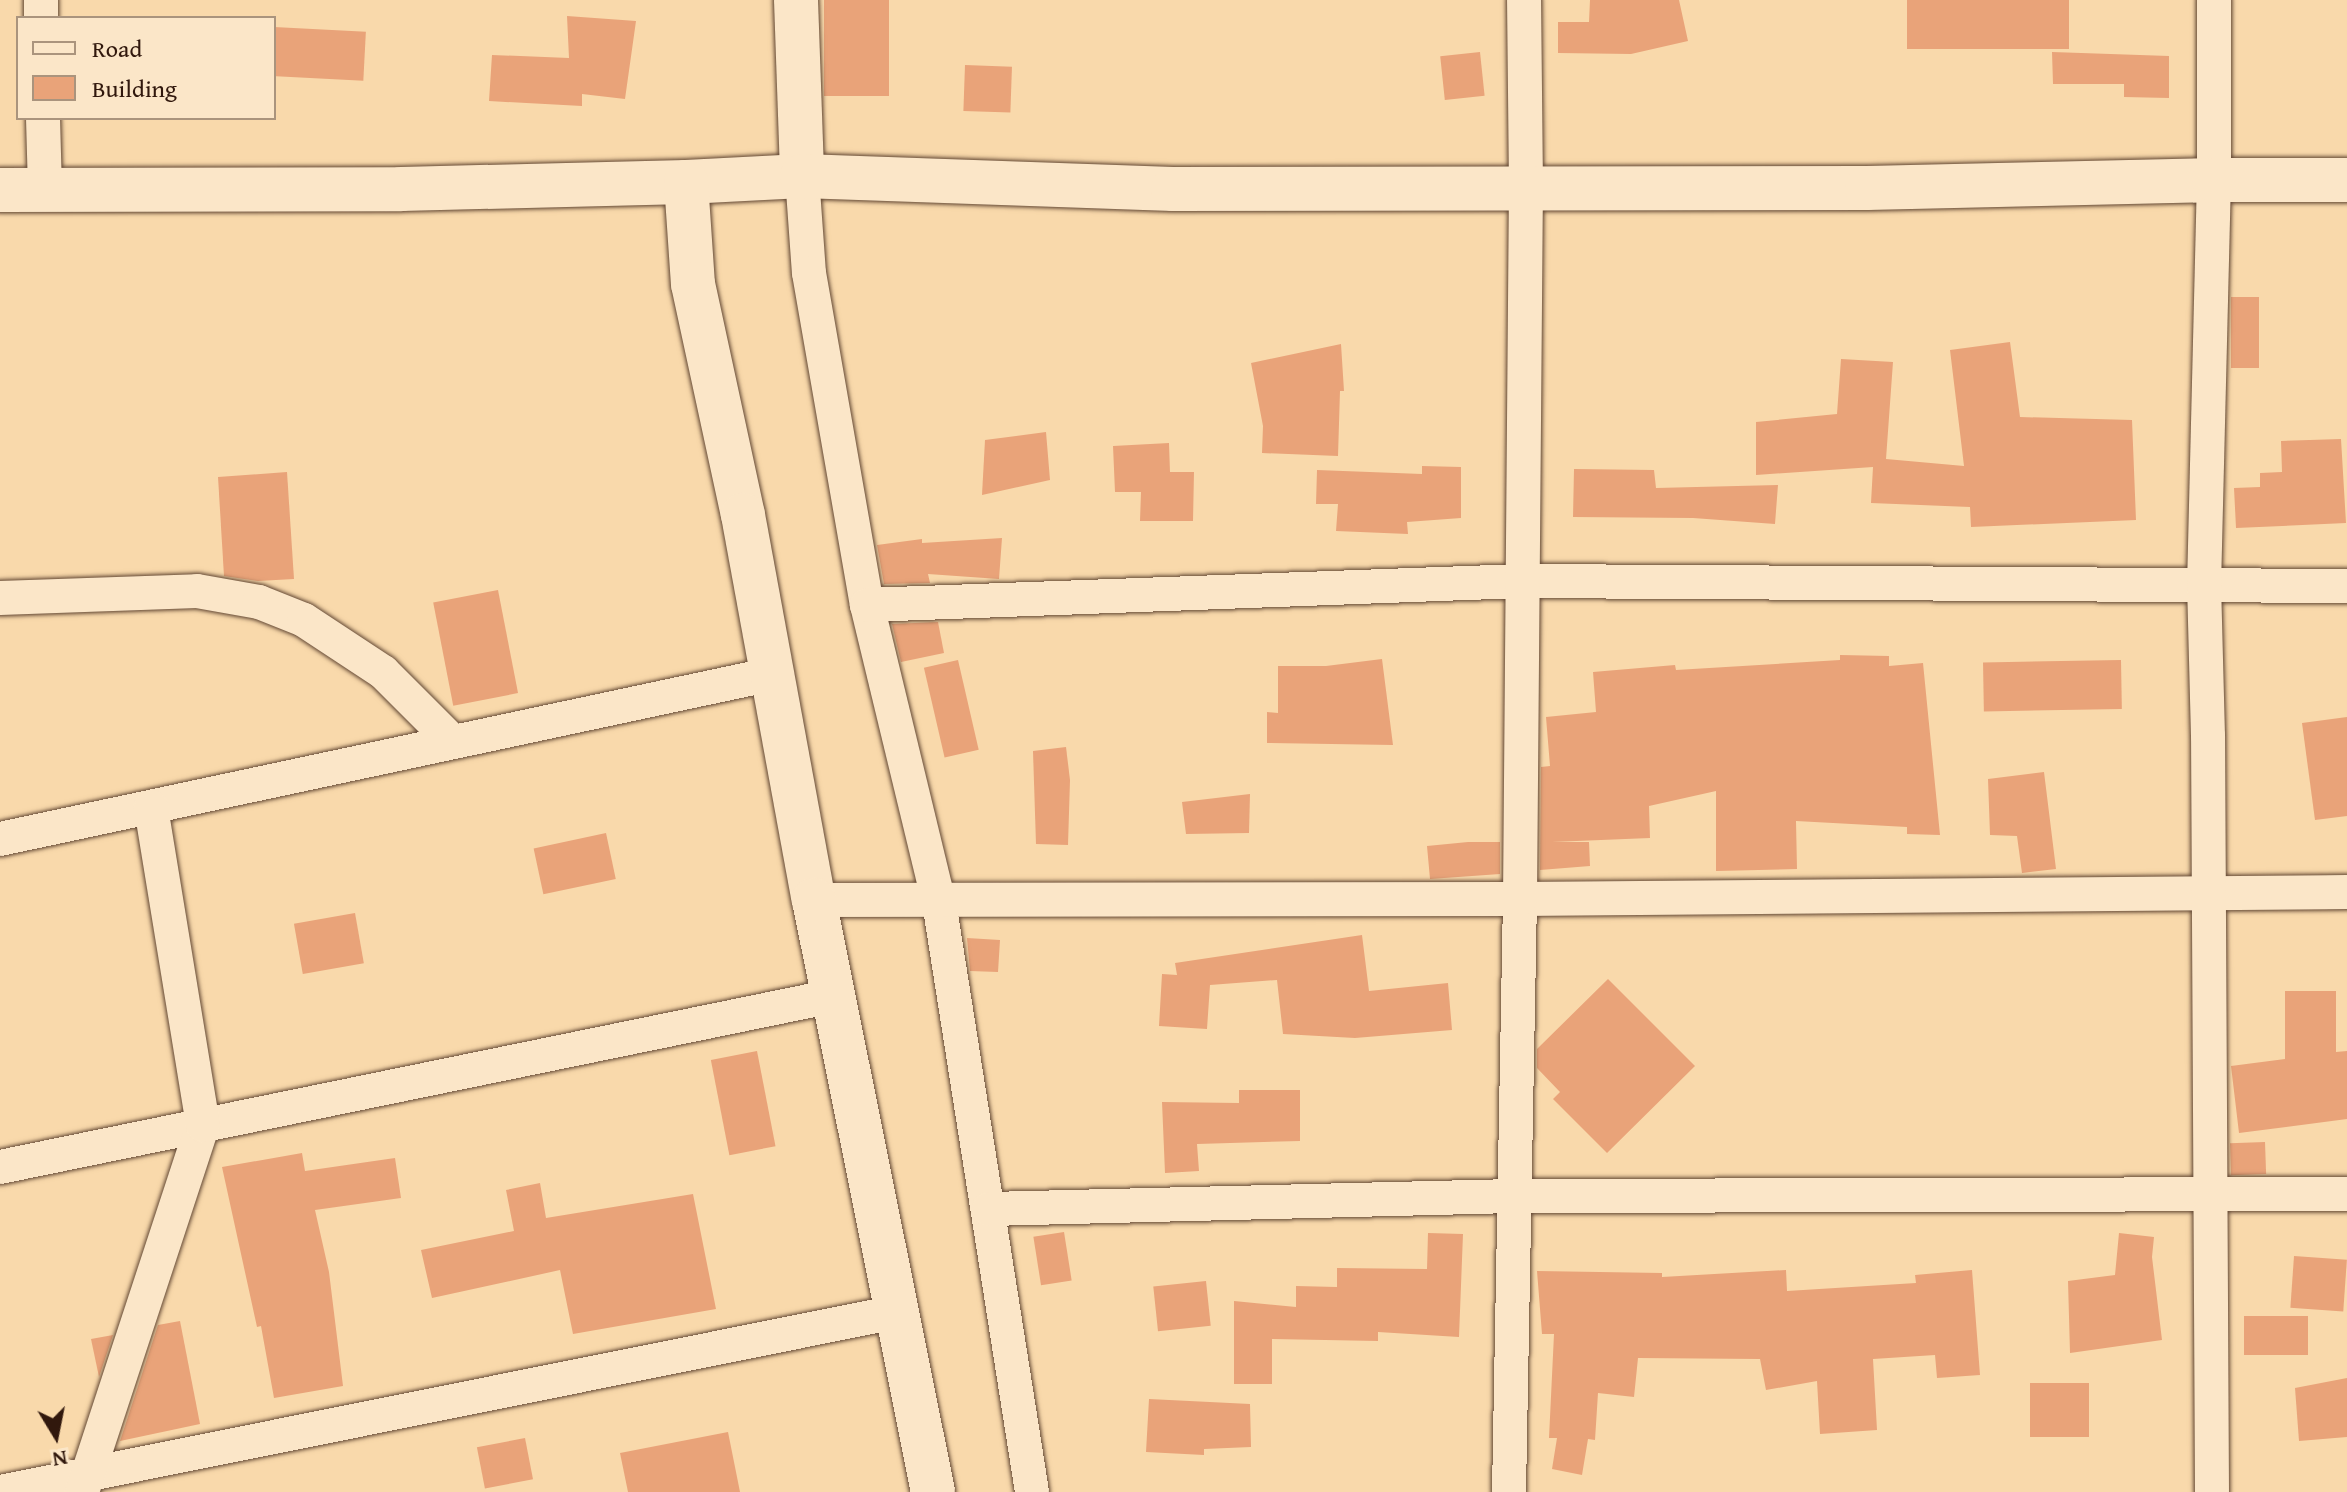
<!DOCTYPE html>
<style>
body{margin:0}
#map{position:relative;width:2347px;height:1492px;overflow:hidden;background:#f9d9ab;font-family:"Gentium Book Plus",serif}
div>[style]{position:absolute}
.building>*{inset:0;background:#e9a379;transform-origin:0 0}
.roads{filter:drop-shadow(0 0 2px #634834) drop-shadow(0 0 2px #634834)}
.street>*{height:34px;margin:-17px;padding:0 17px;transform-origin:17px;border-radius:17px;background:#fbe6c8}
.secondary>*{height:44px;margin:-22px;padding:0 22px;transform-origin:22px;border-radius:22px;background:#fbe6c8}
span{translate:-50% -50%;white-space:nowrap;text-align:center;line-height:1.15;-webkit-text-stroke:6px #fbe6c8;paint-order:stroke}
.legend{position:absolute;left:16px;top:16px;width:260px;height:104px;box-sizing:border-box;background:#fbe6c8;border:2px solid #aa947d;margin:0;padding:10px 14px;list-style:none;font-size:24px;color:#31180d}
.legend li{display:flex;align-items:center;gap:16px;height:40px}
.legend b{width:40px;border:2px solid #aa947d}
.north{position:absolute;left:16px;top:1396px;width:80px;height:80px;-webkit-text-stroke:6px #fbe6c8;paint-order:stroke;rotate:170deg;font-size:22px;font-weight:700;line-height:32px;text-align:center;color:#31180d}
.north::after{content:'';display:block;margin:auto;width:28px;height:36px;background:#31180d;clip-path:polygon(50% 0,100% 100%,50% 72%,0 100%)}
</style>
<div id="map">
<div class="building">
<i style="left:824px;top:0;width:65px;height:96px"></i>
<i style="clip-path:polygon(1590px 0,1679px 0,1688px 41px,1631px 54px,1558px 53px,1558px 22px,1589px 22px)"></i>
<i style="left:1907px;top:0;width:162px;height:49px"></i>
<i style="clip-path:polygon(567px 16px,636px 21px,625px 99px,582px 94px,582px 106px,489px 101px,492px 55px,569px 58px)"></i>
<i style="left:274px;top:27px;width:92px;height:49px;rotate:3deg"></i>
<i style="left:1480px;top:52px;width:44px;height:40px;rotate:84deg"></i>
<i style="clip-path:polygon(2052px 52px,2169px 56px,2169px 98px,2124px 97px,2124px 84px,2053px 84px)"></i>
<i style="left:965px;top:65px;width:47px;height:46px;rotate:2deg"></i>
<i style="left:2231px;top:297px;width:28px;height:71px"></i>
<i style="clip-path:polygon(2010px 342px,2020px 417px,2132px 420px,2136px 520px,1971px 527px,1970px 507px,1871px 503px,1873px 467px,1756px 475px,1756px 422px,1837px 414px,1841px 359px,1893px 362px,1886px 459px,1964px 466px,1950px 350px)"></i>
<i style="clip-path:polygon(1341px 344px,1344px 391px,1340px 391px,1338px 456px,1262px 453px,1263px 426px,1251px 363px)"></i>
<i style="clip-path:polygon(1046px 432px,1050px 480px,982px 495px,985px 440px)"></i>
<i style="clip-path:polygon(2341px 439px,2346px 523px,2236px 528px,2234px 488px,2260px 487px,2260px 473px,2282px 472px,2281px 441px)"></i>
<i style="clip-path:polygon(1169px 443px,1170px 472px,1194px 472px,1193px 521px,1140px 521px,1141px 492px,1115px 492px,1113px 446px)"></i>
<i style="clip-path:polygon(1422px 466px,1461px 467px,1461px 518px,1407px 522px,1408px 534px,1336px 531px,1338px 504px,1316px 504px,1317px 470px,1422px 474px)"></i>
<i style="clip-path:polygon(1574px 469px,1654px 470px,1656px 488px,1778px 485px,1775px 524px,1693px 518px,1573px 517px)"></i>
<i style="clip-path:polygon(287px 472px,294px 579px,258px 581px,224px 576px,218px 477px)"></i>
<i style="clip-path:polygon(1002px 538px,999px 579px,928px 574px,930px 583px,884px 584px,877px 545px,922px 539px,922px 543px)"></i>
<i style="left:498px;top:590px;width:105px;height:66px;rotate:79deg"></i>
<i style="clip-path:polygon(938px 622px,944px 653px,901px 662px,892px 624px)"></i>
<i style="clip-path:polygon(1840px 655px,1889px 656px,1889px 666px,1923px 663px,1940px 835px,1907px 834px,1907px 827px,1796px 821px,1797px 869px,1716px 871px,1716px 791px,1649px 806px,1650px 838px,1552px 842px,1589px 842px,1590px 866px,1540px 870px,1541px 767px,1550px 766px,1546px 717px,1596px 712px,1593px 672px,1675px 665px,1676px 670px,1840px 660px)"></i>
<i style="clip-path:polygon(1382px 659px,1393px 745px,1267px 743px,1267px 712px,1278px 713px,1278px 666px,1326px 666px)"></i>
<i style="left:958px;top:660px;width:92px;height:35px;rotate:77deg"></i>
<i style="left:2121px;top:660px;width:49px;height:138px;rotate:89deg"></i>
<i style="clip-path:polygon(2347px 717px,2347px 816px,2315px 820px,2302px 723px)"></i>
<i style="clip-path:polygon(1066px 747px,1070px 780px,1068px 845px,1036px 844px,1033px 751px)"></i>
<i style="clip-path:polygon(2044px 772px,2056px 869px,2022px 873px,2017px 836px,1990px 835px,1988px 779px)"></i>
<i style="clip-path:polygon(1250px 794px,1249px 833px,1186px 834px,1182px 802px)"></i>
<i style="left:606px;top:833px;width:47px;height:74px;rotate:78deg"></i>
<i style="clip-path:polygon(1468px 842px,1500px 842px,1500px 874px,1430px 879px,1427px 846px)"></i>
<i style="left:355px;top:913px;width:51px;height:62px;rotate:80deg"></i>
<i style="clip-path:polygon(1362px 935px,1369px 991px,1448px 983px,1452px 1030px,1355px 1038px,1283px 1034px,1277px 980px,1210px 985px,1207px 1029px,1159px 1026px,1162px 974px,1177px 975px,1175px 963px)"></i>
<i style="clip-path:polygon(967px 938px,1000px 940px,998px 972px,970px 971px)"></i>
<i style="clip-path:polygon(1608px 979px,1695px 1066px,1607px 1153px,1553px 1099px,1560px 1092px,1537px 1068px,1537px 1049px)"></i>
<i style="clip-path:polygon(2285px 991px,2336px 991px,2336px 1052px,2347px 1051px,2347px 1119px,2239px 1133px,2231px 1066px,2285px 1059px)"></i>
<i style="left:757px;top:1051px;width:97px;height:47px;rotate:79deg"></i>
<i style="clip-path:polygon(1239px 1090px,1300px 1090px,1300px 1141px,1197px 1144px,1199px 1171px,1165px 1173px,1162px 1102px,1239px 1103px)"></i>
<i style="left:2265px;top:1142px;width:32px;height:35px;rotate:88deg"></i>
<i style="clip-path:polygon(302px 1153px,305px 1171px,395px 1158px,401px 1198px,315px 1210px,329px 1272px,343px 1386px,274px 1398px,261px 1326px,257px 1327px,222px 1167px)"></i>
<i style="clip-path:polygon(540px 1183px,546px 1218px,693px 1194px,716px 1309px,573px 1334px,560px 1270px,432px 1298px,421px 1250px,514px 1231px,506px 1190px)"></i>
<i style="left:1064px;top:1232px;width:49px;height:31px;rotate:81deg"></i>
<i style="clip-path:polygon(1428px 1233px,1463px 1234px,1459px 1337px,1378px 1332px,1378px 1341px,1272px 1339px,1272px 1384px,1234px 1384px,1234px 1301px,1296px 1307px,1296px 1286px,1337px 1287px,1337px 1268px,1427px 1269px)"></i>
<i style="clip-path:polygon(2119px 1233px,2154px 1237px,2152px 1257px,2162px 1340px,2070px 1353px,2068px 1281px,2115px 1275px)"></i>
<i style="left:2294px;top:1256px;width:53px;height:52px;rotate:4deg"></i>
<i style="clip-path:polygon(1786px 1270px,1787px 1291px,1916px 1283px,1915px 1275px,1972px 1270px,1980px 1375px,1937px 1378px,1935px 1355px,1873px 1359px,1877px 1430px,1820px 1434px,1817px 1381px,1766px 1390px,1760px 1359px,1638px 1358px,1634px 1397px,1598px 1393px,1595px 1440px,1588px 1439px,1582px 1475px,1552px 1469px,1557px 1438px,1549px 1438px,1554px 1334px,1542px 1334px,1537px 1271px,1662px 1273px,1662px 1277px)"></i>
<i style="left:1206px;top:1281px;width:45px;height:53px;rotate:84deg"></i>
<i style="left:2244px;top:1316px;width:64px;height:39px"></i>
<i style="clip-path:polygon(180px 1321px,200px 1424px,120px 1441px,158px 1325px)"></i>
<i style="clip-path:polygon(113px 1335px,99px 1377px,91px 1339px)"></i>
<i style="clip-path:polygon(2347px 1378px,2347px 1437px,2299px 1441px,2295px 1388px)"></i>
<i style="left:2089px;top:1383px;width:54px;height:59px;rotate:90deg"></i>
<i style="clip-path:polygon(1149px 1399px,1250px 1404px,1251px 1447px,1204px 1449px,1204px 1455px,1146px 1452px)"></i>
<i style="clip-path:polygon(728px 1432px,740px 1492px,628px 1492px,620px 1453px)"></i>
<i style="left:525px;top:1438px;width:42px;height:49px;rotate:79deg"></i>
</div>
<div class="roads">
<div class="street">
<i style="left:41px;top:0;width:18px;rotate:90deg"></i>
<i style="left:43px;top:118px;width:71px;rotate:88.4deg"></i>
<i style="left:802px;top:176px;width:97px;rotate:85.9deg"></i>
<i style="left:809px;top:273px;width:337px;rotate:80.1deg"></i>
<i style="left:867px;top:605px;width:306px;rotate:76.4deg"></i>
<i style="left:939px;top:902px;width:597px;rotate:81.04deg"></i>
<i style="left:0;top:598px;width:197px;rotate:-2deg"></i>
<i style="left:197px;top:591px;width:63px;rotate:10.1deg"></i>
<i style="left:259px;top:602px;width:48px;rotate:21.8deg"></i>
<i style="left:304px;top:620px;width:95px;rotate:33.4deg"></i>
<i style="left:383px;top:672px;width:99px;rotate:45deg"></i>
<i style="left:867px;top:605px;width:656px;rotate:-2.1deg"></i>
<i style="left:1523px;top:581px;width:824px;rotate:0.35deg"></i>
<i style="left:0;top:839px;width:789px;rotate:-12.06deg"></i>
<i style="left:814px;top:900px;width:706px;rotate:-0.08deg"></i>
<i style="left:1520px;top:899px;width:827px;rotate:-0.48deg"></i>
<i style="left:0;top:1167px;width:850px;rotate:-11.6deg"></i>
<i style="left:989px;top:1209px;width:526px;rotate:-1.42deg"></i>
<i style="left:1515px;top:1196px;width:832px;rotate:-0.14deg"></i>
<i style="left:0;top:1492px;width:914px;rotate:-11.36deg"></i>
<i style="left:82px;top:1492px;width:386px;rotate:-71.8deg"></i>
<i style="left:203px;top:1125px;width:322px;rotate:-99.3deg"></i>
<i style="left:1509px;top:1492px;width:593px;rotate:-88.94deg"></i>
<i style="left:1520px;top:899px;width:712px;rotate:-89.52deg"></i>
<i style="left:1526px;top:187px;width:187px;rotate:-90.6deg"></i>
<i style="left:2212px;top:1492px;width:756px;rotate:-90.3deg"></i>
<i style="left:2208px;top:736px;width:149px;rotate:-91.5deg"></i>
<i style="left:2204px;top:587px;width:407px;rotate:-88.6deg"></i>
<i style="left:2214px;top:180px;width:180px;rotate:-90deg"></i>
</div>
<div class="secondary">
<i style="left:796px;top:0;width:176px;rotate:88deg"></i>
<i style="left:686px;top:182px;width:116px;rotate:-3deg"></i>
<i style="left:802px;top:176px;width:371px;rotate:2deg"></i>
<i style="left:1173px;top:189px;width:694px;rotate:-0.08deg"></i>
<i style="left:1867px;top:188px;width:347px;rotate:-1.3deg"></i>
<i style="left:2214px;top:180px;width:133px"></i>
<i style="left:0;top:190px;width:401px;rotate:-0.1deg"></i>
<i style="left:401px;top:189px;width:285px;rotate:-1.4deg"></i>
<i style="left:686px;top:182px;width:102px;rotate:86.1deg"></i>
<i style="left:693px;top:284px;width:236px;rotate:77.8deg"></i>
<i style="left:743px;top:515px;width:391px;rotate:79.6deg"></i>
<i style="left:814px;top:900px;width:604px;rotate:78.63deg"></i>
</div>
</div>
<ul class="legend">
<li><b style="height:10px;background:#fbe6c8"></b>Road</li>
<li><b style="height:22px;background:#e9a379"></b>Building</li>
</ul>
<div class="north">N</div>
</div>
